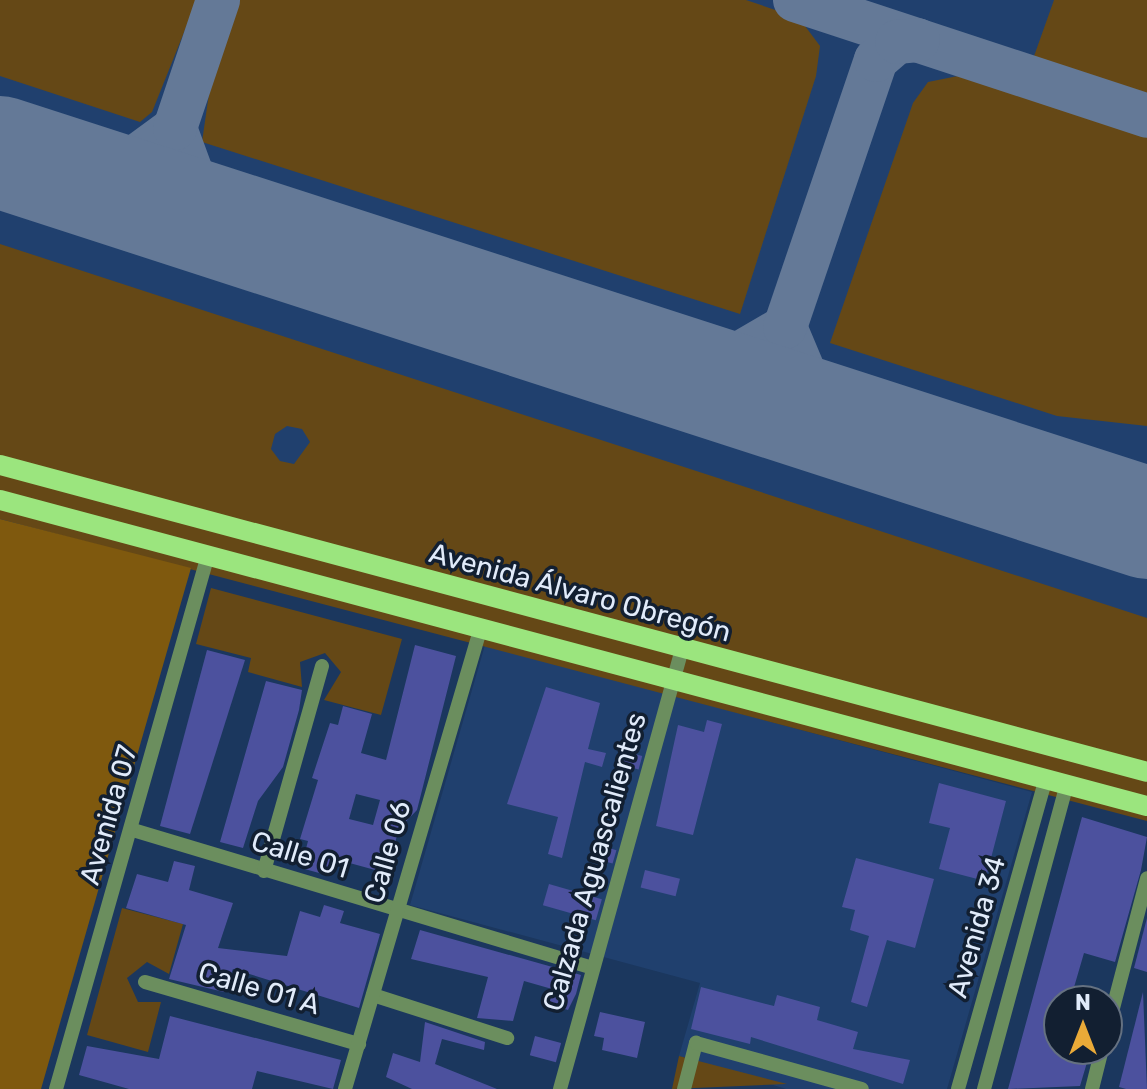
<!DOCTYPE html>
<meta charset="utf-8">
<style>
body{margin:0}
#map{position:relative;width:1147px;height:1089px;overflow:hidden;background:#1b375e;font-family:Rubik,sans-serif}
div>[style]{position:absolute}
.built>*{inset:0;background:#20406e}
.green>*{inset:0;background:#654816}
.forest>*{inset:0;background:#7f590e}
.taxiway>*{height:44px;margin:-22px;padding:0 22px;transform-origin:22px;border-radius:22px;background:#647997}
.runway>*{height:112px;margin:-56px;padding:0 56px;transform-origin:56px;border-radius:56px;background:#647997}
.building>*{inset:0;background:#4c519e;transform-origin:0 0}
.street>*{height:14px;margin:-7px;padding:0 7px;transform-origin:7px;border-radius:7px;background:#6b8e5e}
.primary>*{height:20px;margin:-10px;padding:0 10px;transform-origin:10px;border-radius:10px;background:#9be57e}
span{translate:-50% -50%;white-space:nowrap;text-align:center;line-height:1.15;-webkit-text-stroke:7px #121f31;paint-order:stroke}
.street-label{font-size:28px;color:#e1ebfa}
.north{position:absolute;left:1043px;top:985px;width:80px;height:80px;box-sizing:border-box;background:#121f31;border:2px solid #657181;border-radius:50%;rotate:0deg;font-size:22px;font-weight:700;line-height:32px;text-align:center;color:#e1ebfa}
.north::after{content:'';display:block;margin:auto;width:28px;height:36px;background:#eaaa38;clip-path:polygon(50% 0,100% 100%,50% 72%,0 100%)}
</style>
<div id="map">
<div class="built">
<i style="clip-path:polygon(0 0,1147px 0,1147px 756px,0 448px)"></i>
<i style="clip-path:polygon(485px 645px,1032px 792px,947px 1089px,786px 1089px,679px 1056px,700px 983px,410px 905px)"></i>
</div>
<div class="green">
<i style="clip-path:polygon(0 0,197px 0,152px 112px,140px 122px,0 76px)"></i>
<i style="clip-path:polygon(235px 0,746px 0,799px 18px,820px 46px,816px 76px,740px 314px,202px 142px,214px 59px)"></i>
<i style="clip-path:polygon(1054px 0,1147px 0,1147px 97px,1033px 59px)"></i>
<i style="clip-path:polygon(963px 75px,1147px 134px,1147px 426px,1057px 416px,830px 343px,913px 103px,928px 82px)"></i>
<i style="clip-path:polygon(evenodd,0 244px,1147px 618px,1147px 821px,0 519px,0 244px,287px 426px,302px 429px,310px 442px,294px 464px,280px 461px,271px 449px,275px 434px,287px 426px)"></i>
<i style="clip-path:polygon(211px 588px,402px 639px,381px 715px,324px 700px,341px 672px,325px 653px,300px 662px,302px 687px,248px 672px,251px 658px,196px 644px)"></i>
<i style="clip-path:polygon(122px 908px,183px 924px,169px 974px,147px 962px,127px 978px,138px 1002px,161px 1002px,148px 1052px,87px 1035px)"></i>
<i style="clip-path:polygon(679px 1056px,787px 1084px,672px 1089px)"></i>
</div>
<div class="forest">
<i style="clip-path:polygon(0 519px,191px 568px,41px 1089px,0 1089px)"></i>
</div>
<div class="taxiway">
<i style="left:795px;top:0;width:371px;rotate:18.2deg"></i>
<i style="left:175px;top:128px;width:67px;rotate:69.9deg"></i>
<i style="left:198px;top:191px;width:70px;rotate:38deg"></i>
<i style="left:54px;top:169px;width:31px;rotate:11deg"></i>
<i style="left:84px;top:175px;width:39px;rotate:-12deg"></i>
<i style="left:122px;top:167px;width:66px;rotate:-36.3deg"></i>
<i style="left:175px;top:128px;width:135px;rotate:-71.4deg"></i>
<i style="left:785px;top:327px;width:67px;rotate:67.2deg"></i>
<i style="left:811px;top:389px;width:68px;rotate:39.1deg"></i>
<i style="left:656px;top:364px;width:69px;rotate:-1.7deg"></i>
<i style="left:725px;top:362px;width:69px;rotate:-30.3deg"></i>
<i style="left:785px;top:327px;width:282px;rotate:-71.2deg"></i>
<i style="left:876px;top:60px;width:28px;rotate:-41deg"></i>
<i style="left:897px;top:42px;width:21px;rotate:-5deg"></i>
<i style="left:1102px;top:509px;width:45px;rotate:3.8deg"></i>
</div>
<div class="runway">
<i style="left:0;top:152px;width:1206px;rotate:17.92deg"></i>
</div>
<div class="building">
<i style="clip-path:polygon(evenodd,415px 645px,456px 656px,417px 810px,399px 829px,386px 873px,335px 859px,330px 876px,301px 868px,308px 841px,300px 839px,318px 780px,312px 778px,330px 723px,338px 725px,343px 706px,372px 714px,361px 753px,386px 760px,415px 645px,356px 794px,380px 800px,373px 825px,349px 819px,356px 794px)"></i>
<i style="clip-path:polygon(207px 650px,245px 660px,190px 834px,160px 826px)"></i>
<i style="clip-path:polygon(266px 681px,302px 690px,299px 710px,283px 767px,258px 801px,243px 848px,220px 842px)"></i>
<i style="clip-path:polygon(546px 687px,600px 703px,588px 749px,606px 753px,602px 767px,585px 762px,562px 858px,548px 854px,558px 817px,507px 804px)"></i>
<i style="clip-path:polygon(707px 720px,722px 724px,693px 835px,656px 826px,678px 725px,704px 732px)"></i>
<i style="left:620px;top:750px;width:23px;height:14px;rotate:15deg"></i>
<i style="clip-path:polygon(939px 783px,1006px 801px,985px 881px,939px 869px,950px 828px,929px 823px)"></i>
<i style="clip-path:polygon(1082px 817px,1147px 837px,1141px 870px,1115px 962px,1084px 953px,1070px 1001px,1059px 1001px,1059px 1049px,1091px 1049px,1080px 1086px,1008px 1089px)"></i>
<i style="left:602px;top:846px;width:15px;height:14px;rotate:16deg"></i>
<i style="clip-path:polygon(856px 858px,934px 879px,915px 948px,887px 940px,867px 1007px,851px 1002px,869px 936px,850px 930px,855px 910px,842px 907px)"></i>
<i style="clip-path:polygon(174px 861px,195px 866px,189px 890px,233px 903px,218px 948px,287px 956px,300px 911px,320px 917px,324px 905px,344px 911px,340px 923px,380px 934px,359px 1008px,233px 969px,224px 992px,169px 979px,186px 925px,126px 908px,137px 874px,168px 882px)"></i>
<i style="left:645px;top:870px;width:36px;height:18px;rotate:14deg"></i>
<i style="left:549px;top:884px;width:55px;height:22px;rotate:16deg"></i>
<i style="clip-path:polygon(1147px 918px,1147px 972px,1134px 968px)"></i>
<i style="clip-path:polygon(420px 930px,581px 975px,576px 994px,568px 1010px,548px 1004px,552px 989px,524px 981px,513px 1021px,477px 1018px,488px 977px,411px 959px)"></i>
<i style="clip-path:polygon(701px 987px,774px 1006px,777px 995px,820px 1007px,817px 1020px,858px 1032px,853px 1049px,910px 1060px,903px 1084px,751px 1037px,750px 1044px,691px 1029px)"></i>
<i style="clip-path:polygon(1143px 992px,1147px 1089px,1126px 1089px,1119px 1087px)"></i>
<i style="clip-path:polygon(600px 1012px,645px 1022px,637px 1058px,602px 1050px,604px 1038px,594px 1036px)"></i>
<i style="clip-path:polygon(170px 1016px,341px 1060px,333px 1089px,257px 1071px,252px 1089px,129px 1089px,79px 1075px,87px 1046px,159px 1059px)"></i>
<i style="clip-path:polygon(425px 1022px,485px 1042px,484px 1050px,442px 1039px,435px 1064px,497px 1089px,412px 1089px,386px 1077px,393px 1053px,420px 1062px)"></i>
<i style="left:535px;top:1036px;width:27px;height:20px;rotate:15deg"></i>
</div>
<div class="street">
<i style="left:133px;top:830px;width:478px;rotate:16.7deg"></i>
<i style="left:264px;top:871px;width:213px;rotate:-74.2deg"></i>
<i style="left:145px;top:982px;width:223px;rotate:16.2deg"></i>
<i style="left:373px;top:995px;width:141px;rotate:17.8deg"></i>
<i style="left:1107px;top:1031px;width:158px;rotate:-75.3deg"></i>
<i style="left:56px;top:1089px;width:555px;rotate:-74.11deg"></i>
<i style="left:345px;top:1089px;width:478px;rotate:-73.6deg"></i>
<i style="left:560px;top:1089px;width:457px;rotate:-74.5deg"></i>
<i style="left:684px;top:1089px;width:48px;rotate:-75.4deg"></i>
<i style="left:696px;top:1043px;width:172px;rotate:15.5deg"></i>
<i style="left:958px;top:1089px;width:322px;rotate:-74.2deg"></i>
<i style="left:984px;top:1089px;width:316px;rotate:-74.8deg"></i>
<i style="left:1092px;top:1089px;width:41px;rotate:-76deg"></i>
</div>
<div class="primary">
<i style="left:0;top:465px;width:1187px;rotate:14.98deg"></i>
<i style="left:0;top:500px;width:1187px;rotate:14.94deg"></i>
</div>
<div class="street-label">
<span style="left:580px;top:593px;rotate:15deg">Avenida Álvaro Obregón</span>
<span style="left:109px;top:815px;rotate:-74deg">Avenida 07</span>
<span style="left:388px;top:852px;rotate:-74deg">Calle 06</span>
<span style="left:300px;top:855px;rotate:17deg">Calle 01</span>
<span style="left:595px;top:862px;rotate:-74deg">Calzada Aguascalientes</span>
<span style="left:977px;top:927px;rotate:-74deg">Avenida 34</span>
<span style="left:259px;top:989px;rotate:16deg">Calle 01 A</span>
</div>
<div class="north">N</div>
</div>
